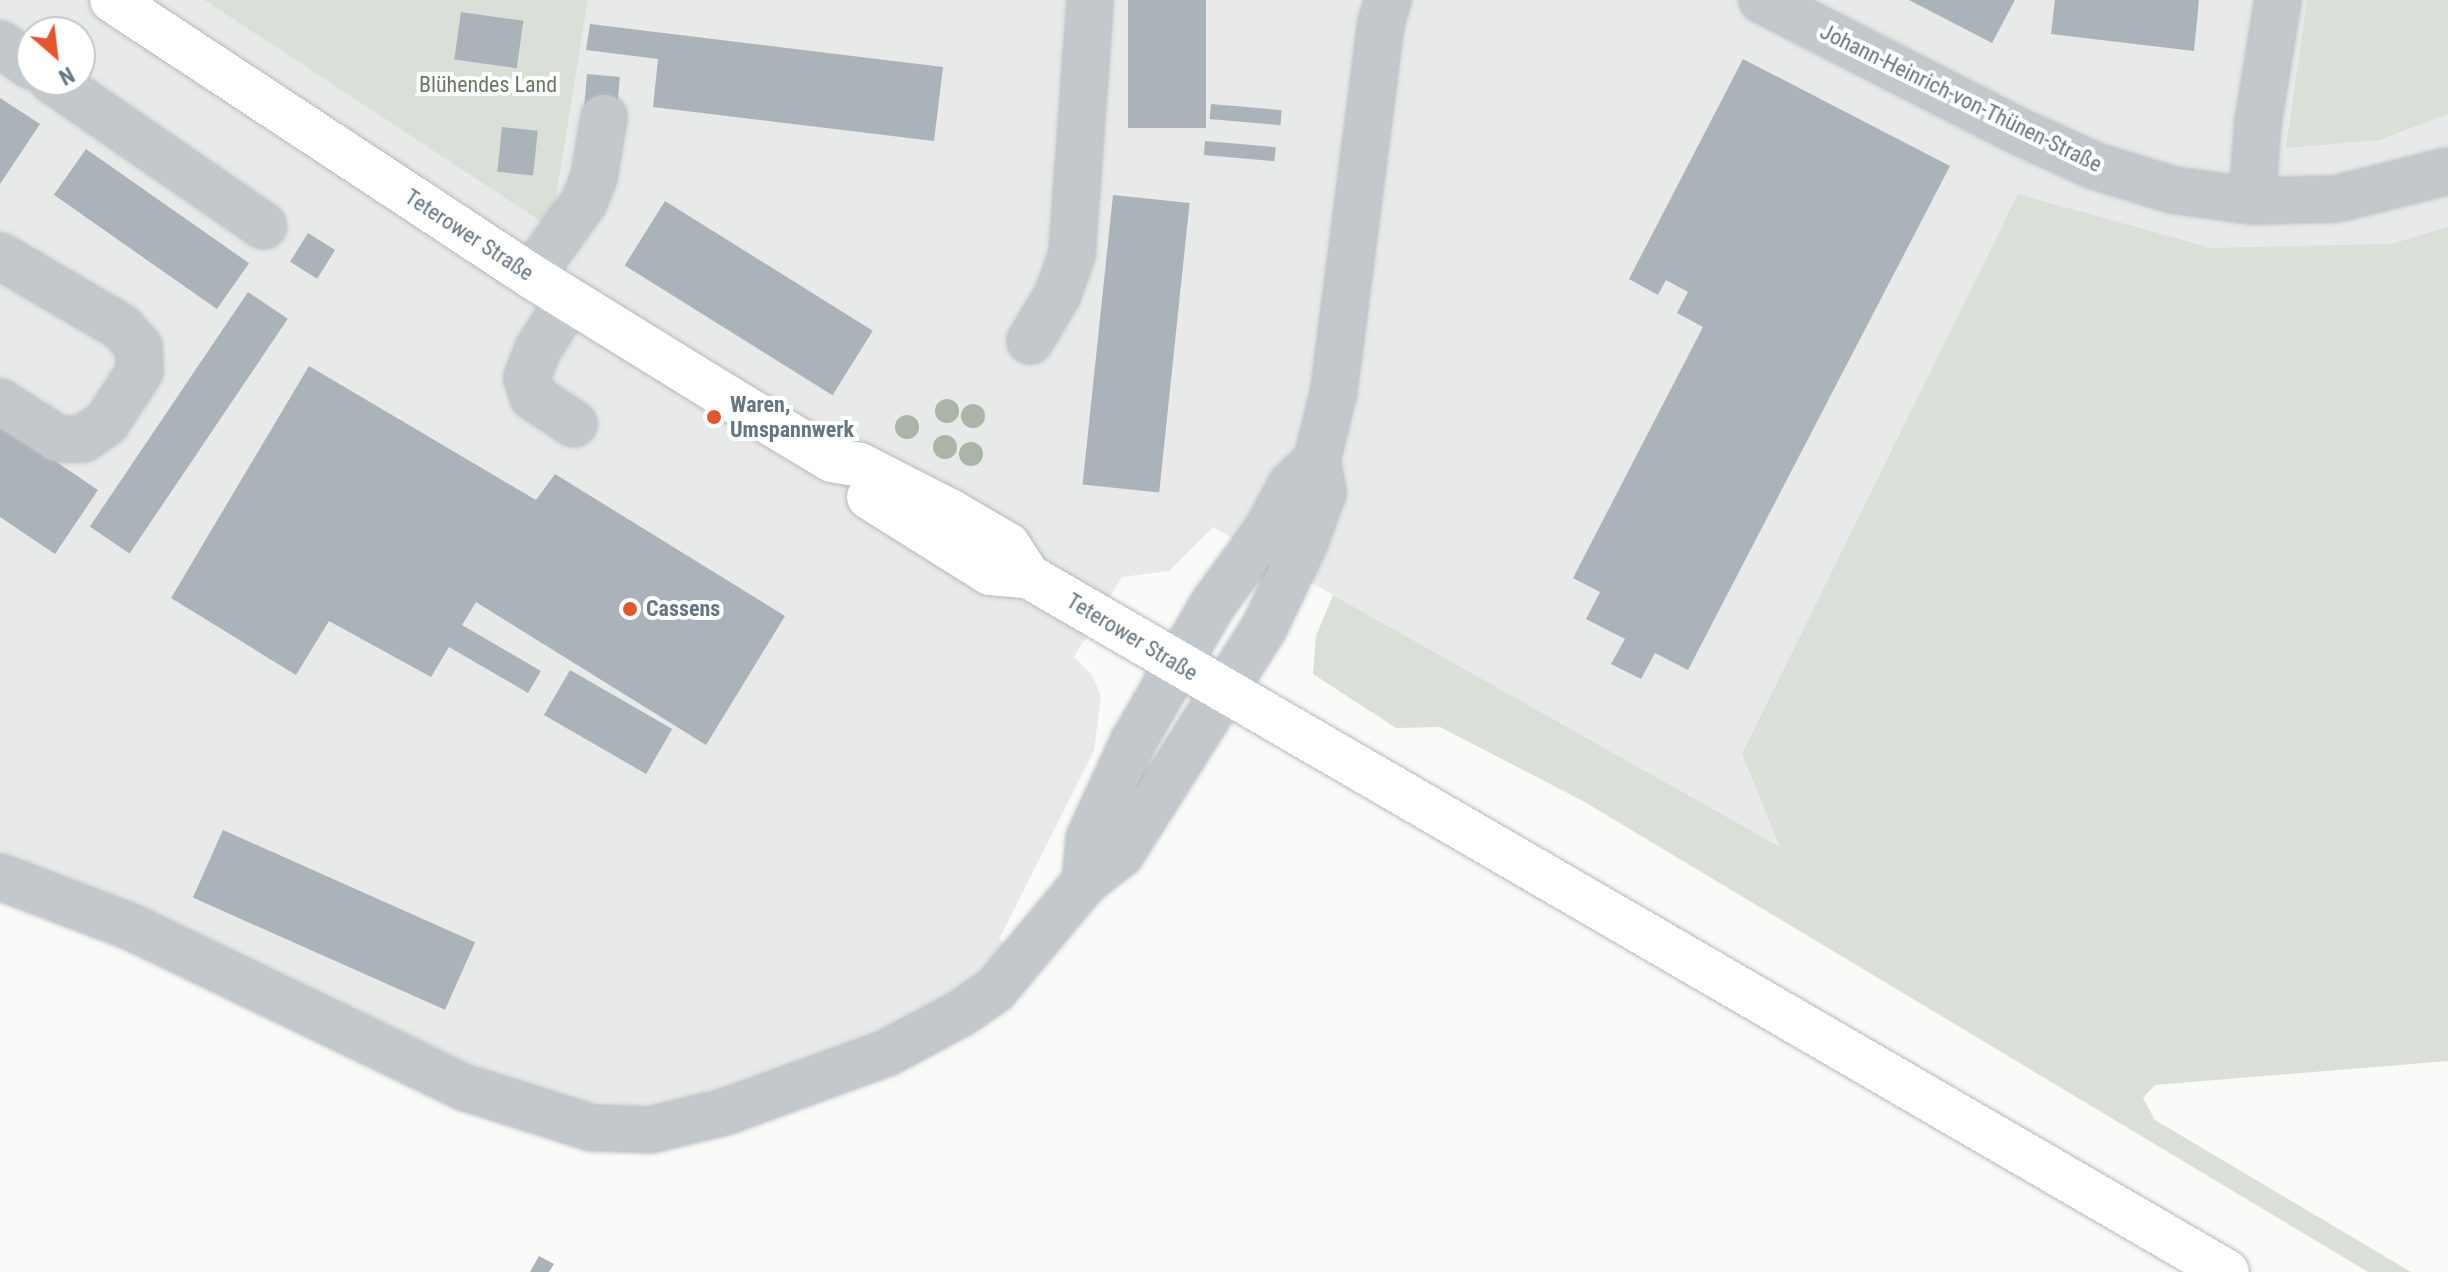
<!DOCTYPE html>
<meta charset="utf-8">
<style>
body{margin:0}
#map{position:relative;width:2448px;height:1272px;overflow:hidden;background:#fafaf8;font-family:"Roboto Condensed",sans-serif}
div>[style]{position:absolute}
.built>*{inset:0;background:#e8e9e9}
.green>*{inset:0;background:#dadfd7}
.building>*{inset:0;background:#aab3b9;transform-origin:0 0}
.roads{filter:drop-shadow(0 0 2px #b5babe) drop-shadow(0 0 2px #b5babe)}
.minor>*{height:44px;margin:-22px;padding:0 22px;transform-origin:22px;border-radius:22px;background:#c3c8cc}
.major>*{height:44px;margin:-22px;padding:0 22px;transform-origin:22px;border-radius:22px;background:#fff}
.trees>*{width:24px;height:24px;margin:-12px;border-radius:50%;background:#aab4a7}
.dots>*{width:22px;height:22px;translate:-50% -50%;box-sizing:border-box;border:4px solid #fff;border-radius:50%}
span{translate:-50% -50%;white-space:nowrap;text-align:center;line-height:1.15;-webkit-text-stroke:8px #fff;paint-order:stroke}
.park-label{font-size:22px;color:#687a64}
.street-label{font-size:22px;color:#657683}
.poi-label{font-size:22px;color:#657683;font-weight:700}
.left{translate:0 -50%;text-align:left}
.north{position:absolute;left:16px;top:16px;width:80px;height:80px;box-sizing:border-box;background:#fff;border:2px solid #c1c8cd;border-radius:50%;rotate:152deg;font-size:22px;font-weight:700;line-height:32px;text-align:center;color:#657683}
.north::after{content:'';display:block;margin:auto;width:28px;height:36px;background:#e4572e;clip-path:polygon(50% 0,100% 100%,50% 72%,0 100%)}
</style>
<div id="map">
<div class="built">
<i style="clip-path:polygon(evenodd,0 0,204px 0,551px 227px,588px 0,2448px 0,2448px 1036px,2071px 1012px,1213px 527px,1169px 571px,1122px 577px,1074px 657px,1092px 675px,1101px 696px,1094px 751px,999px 939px,1010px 947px,989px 968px,931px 1012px,732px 1097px,603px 1118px,509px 1081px,167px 923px,0 858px,0 0,32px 32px,80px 32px,80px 80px,32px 80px,32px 32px)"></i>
</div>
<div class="green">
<i style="clip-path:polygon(204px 0,588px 0,551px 228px)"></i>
<i style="clip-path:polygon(2307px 0,2448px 0,2448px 114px,2379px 140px,2286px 148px)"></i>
<i style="clip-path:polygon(2018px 194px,2211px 248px,2391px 244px,2448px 227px,2448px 1061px,2155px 1085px,2143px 1098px,2155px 1120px,2411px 1272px,2368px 1272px,1583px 801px,1440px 727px,1396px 728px,1313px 674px,1316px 636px,1333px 595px,1780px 847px,1742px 754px)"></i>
</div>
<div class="building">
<i style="left:1128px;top:0;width:78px;height:128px"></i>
<i style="clip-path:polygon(1909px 0,2015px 0,1992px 43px)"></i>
<i style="clip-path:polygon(2055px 0,2199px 0,2194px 51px,2051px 34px)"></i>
<i style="left:461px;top:12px;width:63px;height:48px;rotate:8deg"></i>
<i style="clip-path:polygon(590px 24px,943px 67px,934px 141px,653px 107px,658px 59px,586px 50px)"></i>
<i style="clip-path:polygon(1743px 59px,1950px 166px,1688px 670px,1655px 653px,1641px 679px,1611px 664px,1625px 639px,1586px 619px,1600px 592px,1573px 578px,1703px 327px,1677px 313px,1688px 292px,1666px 280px,1658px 295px,1629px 279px)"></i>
<i style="left:587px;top:74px;width:33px;height:31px;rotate:5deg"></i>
<i style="clip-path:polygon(0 98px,40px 124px,0 184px)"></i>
<i style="left:1211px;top:104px;width:71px;height:15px;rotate:5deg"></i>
<i style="left:502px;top:127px;width:36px;height:45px;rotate:6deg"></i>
<i style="left:1205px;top:141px;width:71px;height:14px;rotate:5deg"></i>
<i style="left:86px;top:149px;width:199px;height:56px;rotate:35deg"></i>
<i style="left:1113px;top:195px;width:77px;height:291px;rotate:6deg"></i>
<i style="left:665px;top:201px;width:245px;height:76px;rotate:32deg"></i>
<i style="left:308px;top:233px;width:32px;height:34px;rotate:32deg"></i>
<i style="left:248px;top:292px;width:48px;height:283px;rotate:34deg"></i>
<i style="clip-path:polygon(309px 366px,536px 500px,555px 474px,785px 616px,706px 745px,476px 602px,462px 625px,541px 671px,528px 693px,449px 647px,431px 677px,329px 621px,296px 675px,171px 598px)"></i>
<i style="clip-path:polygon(0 424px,98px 490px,55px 554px,0 517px)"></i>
<i style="left:570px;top:670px;width:118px;height:52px;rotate:30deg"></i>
<i style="left:223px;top:830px;width:276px;height:74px;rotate:24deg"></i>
<i style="clip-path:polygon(539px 1256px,554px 1264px,549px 1272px,530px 1272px)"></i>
</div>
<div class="roads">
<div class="minor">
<i style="left:1762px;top:0;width:290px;rotate:27.1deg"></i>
<i style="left:2020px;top:132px;width:82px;rotate:24.4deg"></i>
<i style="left:2095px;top:166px;width:82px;rotate:17.1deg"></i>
<i style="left:2173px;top:190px;width:80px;rotate:7.9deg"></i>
<i style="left:2252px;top:201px;width:84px;rotate:-1.4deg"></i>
<i style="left:2336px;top:199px;width:115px;rotate:-14deg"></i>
<i style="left:0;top:44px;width:39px;rotate:35deg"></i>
<i style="left:52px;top:80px;width:257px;rotate:34.6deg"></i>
<i style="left:2252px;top:201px;width:79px;rotate:-85.7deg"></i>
<i style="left:2258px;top:122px;width:124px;rotate:-80.7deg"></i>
<i style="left:0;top:256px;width:140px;rotate:30.4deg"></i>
<i style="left:121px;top:327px;width:27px;rotate:48deg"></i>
<i style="left:139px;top:347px;width:24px;rotate:88deg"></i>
<i style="left:140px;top:371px;width:62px;rotate:123.2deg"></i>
<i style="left:106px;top:423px;width:28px;rotate:145deg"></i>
<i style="left:83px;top:439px;width:25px;rotate:180deg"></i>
<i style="left:58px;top:439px;width:69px;rotate:-147.5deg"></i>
<i style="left:531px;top:276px;width:91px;rotate:-54.4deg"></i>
<i style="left:584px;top:202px;width:27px;rotate:-68deg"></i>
<i style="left:594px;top:177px;width:61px;rotate:-80.5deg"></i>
<i style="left:569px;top:301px;width:57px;rotate:122.9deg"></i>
<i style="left:538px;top:349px;width:31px;rotate:111deg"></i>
<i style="left:527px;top:378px;width:20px;rotate:72deg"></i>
<i style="left:533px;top:397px;width:49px;rotate:33.4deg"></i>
<i style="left:1030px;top:341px;width:55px;rotate:-59.2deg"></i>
<i style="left:1058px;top:294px;width:42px;rotate:-70.7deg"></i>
<i style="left:1072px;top:254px;width:255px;rotate:-85.9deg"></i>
<i style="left:0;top:877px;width:140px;rotate:20.9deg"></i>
<i style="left:131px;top:927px;width:372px;rotate:25.7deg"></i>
<i style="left:466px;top:1088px;width:131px;rotate:17.7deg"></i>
<i style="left:591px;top:1128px;width:59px;rotate:1.9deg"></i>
<i style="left:650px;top:1130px;width:77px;rotate:-13.5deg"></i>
<i style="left:725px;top:1112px;width:172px;rotate:-20deg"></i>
<i style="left:887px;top:1053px;width:83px;rotate:-28.1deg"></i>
<i style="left:960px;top:1014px;width:42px;rotate:-34.4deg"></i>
<i style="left:995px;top:990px;width:141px;rotate:-50.2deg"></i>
<i style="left:1085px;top:882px;width:46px;rotate:-37.9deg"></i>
<i style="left:1121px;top:854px;width:267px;rotate:-57.7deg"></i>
<i style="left:1264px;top:628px;width:93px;rotate:-64.5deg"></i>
<i style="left:1304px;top:544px;width:55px;rotate:-69.9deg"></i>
<i style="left:1323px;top:492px;width:33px;rotate:-101deg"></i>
<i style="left:1317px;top:460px;width:72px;rotate:-76.3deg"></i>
<i style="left:1334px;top:390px;width:370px;rotate:-82.7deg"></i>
<i style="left:1381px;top:23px;width:24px;rotate:-73deg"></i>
<i style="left:1085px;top:882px;width:44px;rotate:-84.8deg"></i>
<i style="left:1089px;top:838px;width:106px;rotate:-65.4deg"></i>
<i style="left:1133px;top:742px;width:160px;rotate:-59.9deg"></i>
<i style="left:1213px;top:604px;width:92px;rotate:-53.9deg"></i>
<i style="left:1267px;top:530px;width:51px;rotate:-61.9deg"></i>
<i style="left:1291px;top:485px;width:36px;rotate:-44deg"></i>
</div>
<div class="major">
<i style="left:112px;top:0;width:502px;rotate:33.37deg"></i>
<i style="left:531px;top:276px;width:230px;rotate:31.7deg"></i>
<i style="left:727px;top:397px;width:122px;rotate:31deg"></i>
<i style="left:832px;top:460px;width:28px;rotate:10deg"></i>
<i style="left:860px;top:465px;width:101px;rotate:27.1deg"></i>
<i style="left:950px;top:511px;width:67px;rotate:30.4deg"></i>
<i style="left:1008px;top:545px;width:37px;rotate:57deg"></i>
<i style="left:1028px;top:576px;width:1386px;rotate:30.13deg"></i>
<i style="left:869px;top:497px;width:143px;rotate:32.1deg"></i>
<i style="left:990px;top:573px;width:38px;rotate:5deg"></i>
</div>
</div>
<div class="trees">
<i style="left:947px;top:411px"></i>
<i style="left:973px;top:416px"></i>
<i style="left:907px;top:427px"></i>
<i style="left:945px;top:447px"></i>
<i style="left:971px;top:454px"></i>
</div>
<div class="dots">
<i style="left:714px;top:417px;background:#e4572e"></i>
<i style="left:630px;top:609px;background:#e4572e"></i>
</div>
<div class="park-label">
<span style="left:488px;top:85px">Blühendes Land</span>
</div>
<div class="street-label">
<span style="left:1961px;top:98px;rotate:26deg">Johann-Heinrich-von-Thünen-Straße</span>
<span style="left:469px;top:235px;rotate:33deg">Teterower Straße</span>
<span style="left:1132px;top:637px;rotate:31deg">Teterower Straße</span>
</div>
<div class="poi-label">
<span class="left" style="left:730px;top:417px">Waren,<br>Umspannwerk</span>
<span class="left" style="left:646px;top:609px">Cassens</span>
</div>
<div class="north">N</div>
</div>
